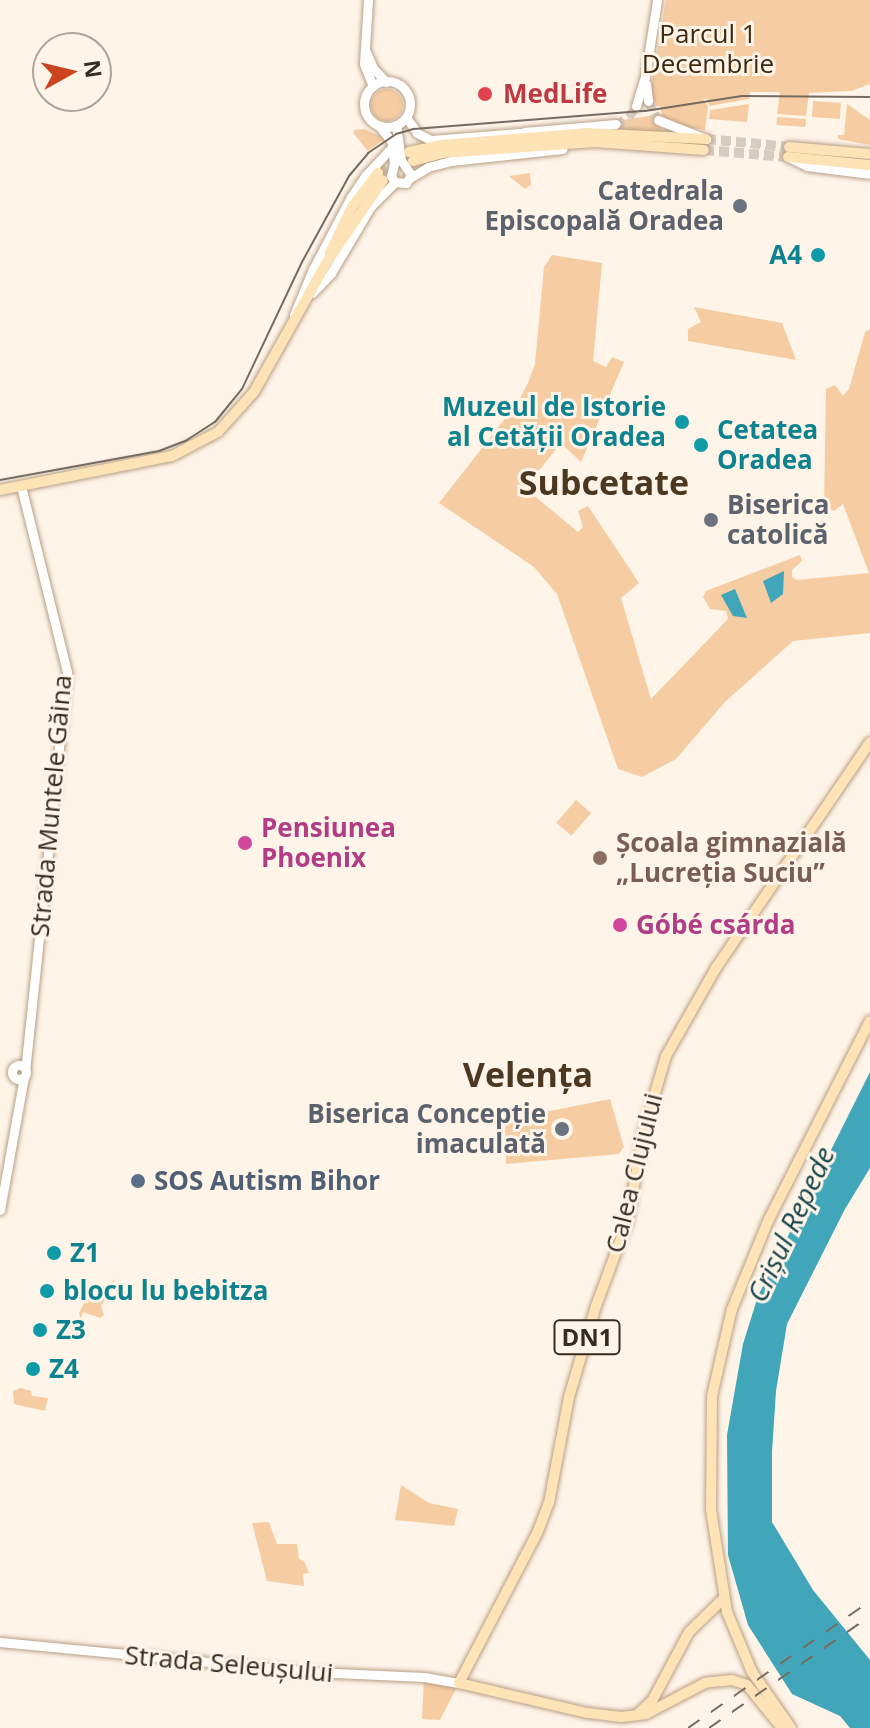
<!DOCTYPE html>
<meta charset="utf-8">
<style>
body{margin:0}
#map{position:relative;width:870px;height:1728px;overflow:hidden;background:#fef4e8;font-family:"Open Sans",sans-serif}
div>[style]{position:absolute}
.green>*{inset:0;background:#f6cda2;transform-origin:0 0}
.round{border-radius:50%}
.water>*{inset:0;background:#41a6b9}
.secondary-tunnel>*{height:9px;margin-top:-4.5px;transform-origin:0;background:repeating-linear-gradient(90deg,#d6ccc0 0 9px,transparent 0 13.5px)}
.primary-tunnel>*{height:10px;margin-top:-5px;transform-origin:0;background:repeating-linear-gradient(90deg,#d6ccc0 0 10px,transparent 0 15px)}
.roads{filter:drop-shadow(0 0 2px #b9a086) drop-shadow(0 0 2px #b9a086)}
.secondary>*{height:9px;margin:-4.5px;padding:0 4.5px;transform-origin:4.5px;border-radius:4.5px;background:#fff}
.secondary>.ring{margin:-4.5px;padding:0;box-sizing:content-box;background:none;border:9px solid #fff;border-radius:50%}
.primary>*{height:10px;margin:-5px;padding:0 5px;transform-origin:5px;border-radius:5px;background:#fde3b6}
.tram>*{height:2px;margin:-1px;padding:0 1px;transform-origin:1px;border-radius:1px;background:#756b60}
.rail>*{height:2px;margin-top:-1px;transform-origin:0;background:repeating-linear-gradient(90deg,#756b60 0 14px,transparent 0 28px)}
.dots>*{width:22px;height:22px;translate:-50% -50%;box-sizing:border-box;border:4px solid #fef4e8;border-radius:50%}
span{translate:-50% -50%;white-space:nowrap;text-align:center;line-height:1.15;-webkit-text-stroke:6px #fef4e8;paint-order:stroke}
.shield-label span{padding:2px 6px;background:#fef4e8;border:2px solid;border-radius:6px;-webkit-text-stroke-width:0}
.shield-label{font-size:24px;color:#362c21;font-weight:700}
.park-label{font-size:26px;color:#3e290f}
.health-label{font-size:26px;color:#be3a42;font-weight:700}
.left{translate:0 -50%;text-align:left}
.worship-label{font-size:26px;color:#5b616d;font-weight:700}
.right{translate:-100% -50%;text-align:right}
.culture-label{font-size:26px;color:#0d838f;font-weight:700}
.street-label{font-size:26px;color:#362c21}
.hotel-label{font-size:26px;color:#b23c85;font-weight:700}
.education-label{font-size:26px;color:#785e54;font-weight:700}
.service-label{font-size:26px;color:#4e5e75;font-weight:700}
.water-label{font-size:28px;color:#17444c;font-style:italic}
.district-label{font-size:34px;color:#4c3820;font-weight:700}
.north{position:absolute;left:32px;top:32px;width:80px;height:80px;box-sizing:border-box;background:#fef4e8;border:2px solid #aea498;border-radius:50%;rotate:82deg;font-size:22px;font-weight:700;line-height:32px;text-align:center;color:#362c21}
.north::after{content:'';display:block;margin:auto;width:28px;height:36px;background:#cc431f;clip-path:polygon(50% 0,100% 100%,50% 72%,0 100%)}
</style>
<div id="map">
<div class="green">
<i style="clip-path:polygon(666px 0,870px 0,870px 84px,851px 91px,809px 93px,806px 116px,777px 114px,780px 92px,750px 92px,749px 99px,709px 106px,707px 99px,703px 99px,708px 106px,705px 130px,655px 122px,664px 133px,617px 129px,616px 121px,662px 114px,660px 106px,655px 107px,651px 88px)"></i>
<i class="round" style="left:371px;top:89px;width:32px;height:32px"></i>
<i style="left:813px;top:101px;width:28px;height:16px;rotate:4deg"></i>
<i style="clip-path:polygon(749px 104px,747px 122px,709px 119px,710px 110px)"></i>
<i style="clip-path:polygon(847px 104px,870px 120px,870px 145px,838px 139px,838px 135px,844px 135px)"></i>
<i style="left:777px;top:117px;width:29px;height:8px;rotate:4deg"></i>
<i style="clip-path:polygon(365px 129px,385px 139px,368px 151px,354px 134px,354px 130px)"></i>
<i style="clip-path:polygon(530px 173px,531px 185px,525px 189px,509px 176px)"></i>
<i style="clip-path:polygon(552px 255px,602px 263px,593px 361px,606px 367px,612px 357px,624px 362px,581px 462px,561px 443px,525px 488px,578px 532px,583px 527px,578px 511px,588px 506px,639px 583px,621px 598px,651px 699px,728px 619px,726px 611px,710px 609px,703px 597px,706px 591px,800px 555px,802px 561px,792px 570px,792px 577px,797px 580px,869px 573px,843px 504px,834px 511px,824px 507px,826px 389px,835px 385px,843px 396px,849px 389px,865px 332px,870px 329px,870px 633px,793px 641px,725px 702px,676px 759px,642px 777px,618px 769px,557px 594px,534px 567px,439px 503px,518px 402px,528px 383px,535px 364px,544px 267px)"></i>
<i style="clip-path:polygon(694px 307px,782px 323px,796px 360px,688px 341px,688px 329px,701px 322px)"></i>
<i style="left:576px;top:800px;width:20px;height:30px;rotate:41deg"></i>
<i style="clip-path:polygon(610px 1099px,624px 1147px,619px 1154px,506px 1164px,505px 1120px)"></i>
<i style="clip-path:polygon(115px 1279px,109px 1296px,101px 1305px,104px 1315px,100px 1318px,83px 1312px,81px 1319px,79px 1313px,90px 1291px,107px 1287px)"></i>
<i style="clip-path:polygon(21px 1388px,31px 1391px,32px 1396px,48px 1398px,45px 1411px,14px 1404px,13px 1391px)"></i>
<i style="clip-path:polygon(401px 1485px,429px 1503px,458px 1509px,454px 1526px,395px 1520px)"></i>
<i style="clip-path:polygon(269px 1522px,277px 1544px,297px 1544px,299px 1559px,304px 1561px,309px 1573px,303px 1574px,304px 1586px,267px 1581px,252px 1523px)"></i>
<i style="clip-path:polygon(424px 1677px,459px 1683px,440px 1720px,422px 1719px)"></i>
</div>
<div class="water">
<i style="clip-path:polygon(784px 571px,783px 594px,771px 603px,763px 581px)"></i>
<i style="clip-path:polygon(735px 589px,747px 618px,733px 616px,721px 595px)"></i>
<i style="clip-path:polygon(870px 1072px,870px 1168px,845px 1209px,787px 1324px,776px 1391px,772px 1452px,772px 1522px,813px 1590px,870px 1660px,870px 1728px,850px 1728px,840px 1716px,792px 1694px,748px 1625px,728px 1555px,727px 1435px,743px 1344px,758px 1296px)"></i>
</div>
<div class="secondary-tunnel">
<i style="left:648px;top:101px;width:21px;rotate:62deg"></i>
<i style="left:616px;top:124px;width:15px;rotate:-28deg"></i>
<i style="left:629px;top:117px;width:13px;rotate:-58deg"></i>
</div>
<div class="primary-tunnel">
<i style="left:706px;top:139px;width:83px;rotate:5.5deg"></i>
<i style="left:704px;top:150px;width:84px;rotate:4.8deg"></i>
<i style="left:378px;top:173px;width:28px;rotate:-38deg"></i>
</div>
<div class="roads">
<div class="secondary">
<i style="left:368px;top:0;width:64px;rotate:93.6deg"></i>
<i style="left:364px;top:64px;width:24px;rotate:68deg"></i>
<i style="left:366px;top:52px;width:17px;rotate:66deg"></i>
<i style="left:373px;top:68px;width:19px;rotate:47deg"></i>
<i class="ring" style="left:364px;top:81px;width:37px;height:37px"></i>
<i style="left:646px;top:84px;width:17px;rotate:83deg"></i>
<i style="left:636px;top:106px;width:30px;rotate:-73deg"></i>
<i style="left:645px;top:77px;width:78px;rotate:-81.1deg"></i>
<i style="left:406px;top:117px;width:19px;rotate:55deg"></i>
<i style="left:417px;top:133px;width:16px;rotate:27deg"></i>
<i style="left:431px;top:140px;width:89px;rotate:-4.5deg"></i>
<i style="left:520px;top:133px;width:11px;rotate:22deg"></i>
<i style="left:658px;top:120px;width:52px;rotate:21.6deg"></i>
<i style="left:379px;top:126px;width:21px;rotate:51deg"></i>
<i style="left:392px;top:142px;width:22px;rotate:85deg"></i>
<i style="left:394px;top:164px;width:12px;rotate:104deg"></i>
<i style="left:391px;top:176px;width:7px;rotate:56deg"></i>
<i style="left:524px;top:132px;width:92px;rotate:-5deg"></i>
<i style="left:788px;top:157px;width:21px;rotate:25deg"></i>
<i style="left:807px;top:166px;width:64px;rotate:7.2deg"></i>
<i style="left:410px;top:178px;width:21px;rotate:-31deg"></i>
<i style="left:428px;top:167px;width:24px;rotate:-15deg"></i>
<i style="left:451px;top:161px;width:112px;rotate:-6.2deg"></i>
<i style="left:395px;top:182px;width:11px;rotate:5deg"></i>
<i style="left:406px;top:183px;width:9px;rotate:-58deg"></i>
<i style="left:411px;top:175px;width:18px;rotate:-124deg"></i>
<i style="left:401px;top:160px;width:35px;rotate:-98deg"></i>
<i style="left:312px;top:293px;width:28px;rotate:-46deg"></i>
<i style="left:331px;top:273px;width:78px;rotate:-59.2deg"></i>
<i style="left:371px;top:206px;width:34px;rotate:-45deg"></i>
<i style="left:294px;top:315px;width:50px;rotate:-67.6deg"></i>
<i style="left:313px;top:269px;width:81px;rotate:-62.2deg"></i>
<i style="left:351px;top:197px;width:27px;rotate:-56deg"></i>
<i style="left:366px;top:175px;width:38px;rotate:-47deg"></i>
<i style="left:21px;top:486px;width:192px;rotate:76.1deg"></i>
<i style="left:67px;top:672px;width:399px;rotate:96deg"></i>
<i class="ring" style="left:12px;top:1065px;width:5px;height:5px"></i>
<i style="left:0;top:1210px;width:135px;rotate:-79.8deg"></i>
<i style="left:0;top:1642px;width:314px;rotate:5.5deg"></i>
<i style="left:313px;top:1672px;width:111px;rotate:2.6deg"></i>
<i style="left:424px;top:1677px;width:36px;rotate:10deg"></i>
</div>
<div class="primary">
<i style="left:789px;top:147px;width:81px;rotate:4.9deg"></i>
<i style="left:409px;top:152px;width:33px;rotate:-12deg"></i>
<i style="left:441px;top:145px;width:145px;rotate:-4.7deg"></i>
<i style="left:586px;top:133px;width:120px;rotate:2.9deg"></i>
<i style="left:788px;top:157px;width:82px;rotate:5.6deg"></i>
<i style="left:413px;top:161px;width:30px;rotate:-15deg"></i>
<i style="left:442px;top:153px;width:153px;rotate:-4.1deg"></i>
<i style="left:595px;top:142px;width:109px;rotate:4.2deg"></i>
<i style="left:330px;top:253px;width:51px;rotate:-64.4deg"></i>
<i style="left:352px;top:207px;width:43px;rotate:-52.6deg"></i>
<i style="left:0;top:490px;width:175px;rotate:-11.2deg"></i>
<i style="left:172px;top:456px;width:52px;rotate:-27.6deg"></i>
<i style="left:218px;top:432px;width:54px;rotate:-48deg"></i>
<i style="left:254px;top:392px;width:149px;rotate:-60.7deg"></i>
<i style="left:327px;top:262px;width:99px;rotate:-55.7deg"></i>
<i style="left:639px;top:1713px;width:18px;rotate:-43deg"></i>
<i style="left:652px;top:1701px;width:78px;rotate:-61.8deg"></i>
<i style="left:689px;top:1632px;width:49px;rotate:-44.2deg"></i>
<i style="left:782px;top:1728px;width:55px;rotate:-129.1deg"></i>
<i style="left:747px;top:1685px;width:16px;rotate:-162deg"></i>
<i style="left:732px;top:1680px;width:27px;rotate:174deg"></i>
<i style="left:705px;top:1683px;width:67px;rotate:152.3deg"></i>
<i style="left:646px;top:1714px;width:25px;rotate:173deg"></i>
<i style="left:621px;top:1717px;width:34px;rotate:-173deg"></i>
<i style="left:587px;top:1713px;width:131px;rotate:-166.8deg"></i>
<i style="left:459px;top:1683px;width:171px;rotate:-62.5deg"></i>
<i style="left:538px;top:1531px;width:30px;rotate:-69deg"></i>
<i style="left:549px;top:1503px;width:108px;rotate:-79.3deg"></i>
<i style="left:569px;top:1397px;width:95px;rotate:-73.5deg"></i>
<i style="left:596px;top:1306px;width:92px;rotate:-69.6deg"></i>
<i style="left:628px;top:1220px;width:87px;rotate:-80.1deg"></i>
<i style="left:643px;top:1134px;width:81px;rotate:-73.6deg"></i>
<i style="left:666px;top:1056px;width:101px;rotate:-60.4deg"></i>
<i style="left:716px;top:968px;width:273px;rotate:-55.7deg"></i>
<i style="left:791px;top:1728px;width:68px;rotate:-124.9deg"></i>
<i style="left:752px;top:1672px;width:65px;rotate:-112.6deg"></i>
<i style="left:727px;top:1612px;width:103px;rotate:-98.9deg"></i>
<i style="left:711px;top:1510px;width:114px;rotate:-89.5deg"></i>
<i style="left:712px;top:1396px;width:89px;rotate:-77.1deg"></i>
<i style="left:732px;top:1309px;width:97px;rotate:-67.7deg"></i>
<i style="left:769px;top:1219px;width:222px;rotate:-63deg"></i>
</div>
</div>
<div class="tram">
<i style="left:0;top:480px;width:162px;rotate:-10.3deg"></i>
<i style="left:159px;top:451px;width:30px;rotate:-21deg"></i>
<i style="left:187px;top:440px;width:33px;rotate:-33deg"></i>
<i style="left:215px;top:422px;width:43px;rotate:-50.7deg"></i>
<i style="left:242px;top:389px;width:140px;rotate:-64.7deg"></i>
<i style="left:302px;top:262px;width:98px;rotate:-61.3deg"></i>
<i style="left:349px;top:176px;width:30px;rotate:-50deg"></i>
<i style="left:368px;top:153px;width:34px;rotate:-34deg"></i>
<i style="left:396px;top:134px;width:19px;rotate:-16deg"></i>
<i style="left:414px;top:129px;width:232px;rotate:-4.5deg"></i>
<i style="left:645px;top:111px;width:98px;rotate:-8.8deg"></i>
<i style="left:742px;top:96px;width:128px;rotate:0.4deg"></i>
</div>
<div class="rail">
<i style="left:688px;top:1728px;width:222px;rotate:-34.9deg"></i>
<i style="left:709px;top:1728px;width:196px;rotate:-34.8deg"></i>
</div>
<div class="dots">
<i style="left:485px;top:94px;background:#e0444e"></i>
<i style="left:740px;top:206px;background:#6b7280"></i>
<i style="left:818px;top:255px;background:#0f9aa8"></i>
<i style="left:682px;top:422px;background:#0f9aa8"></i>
<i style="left:701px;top:445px;background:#0f9aa8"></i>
<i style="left:711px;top:520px;background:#6b7280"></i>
<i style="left:245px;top:843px;background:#d1479c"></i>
<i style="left:600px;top:858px;background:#8d6e63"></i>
<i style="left:620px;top:925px;background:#d1479c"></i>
<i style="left:562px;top:1129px;background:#6b7280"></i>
<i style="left:138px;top:1181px;background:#5c6f8a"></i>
<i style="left:54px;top:1253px;background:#0f9aa8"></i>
<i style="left:47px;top:1291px;background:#0f9aa8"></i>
<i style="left:40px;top:1330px;background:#0f9aa8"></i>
<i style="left:33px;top:1369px;background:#0f9aa8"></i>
</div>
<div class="shield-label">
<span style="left:587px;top:1337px">DN1</span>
</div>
<div class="park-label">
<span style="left:708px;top:49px">Parcul 1<br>Decembrie</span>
</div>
<div class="health-label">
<span class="left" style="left:503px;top:94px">MedLife</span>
</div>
<div class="worship-label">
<span class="right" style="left:724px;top:206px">Catedrala<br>Episcopală Oradea</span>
<span class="left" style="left:727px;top:520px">Biserica<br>catolică</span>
<span class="right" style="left:546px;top:1129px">Biserica Concepție<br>imaculată</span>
</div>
<div class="culture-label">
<span class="right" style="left:802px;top:255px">A4</span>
<span class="right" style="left:666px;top:422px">Muzeul de Istorie<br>al Cetății Oradea</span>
<span class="left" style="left:717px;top:445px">Cetatea<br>Oradea</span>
<span class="left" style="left:70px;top:1253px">Z1</span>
<span class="left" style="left:63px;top:1291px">blocu lu bebitza</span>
<span class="left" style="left:56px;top:1330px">Z3</span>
<span class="left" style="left:49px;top:1369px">Z4</span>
</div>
<div class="street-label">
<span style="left:51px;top:806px;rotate:-85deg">Strada Muntele Găina</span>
<span style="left:634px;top:1173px;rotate:-76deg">Calea Clujului</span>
<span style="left:229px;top:1664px;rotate:5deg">Strada Seleușului</span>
</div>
<div class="hotel-label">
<span class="left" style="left:261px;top:843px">Pensiunea<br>Phoenix</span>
<span class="left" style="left:636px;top:925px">Góbé csárda</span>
</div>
<div class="education-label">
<span class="left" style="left:616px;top:858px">Școala gimnazială<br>„Lucreția Suciu”</span>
</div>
<div class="service-label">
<span class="left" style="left:154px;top:1181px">SOS Autism Bihor</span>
</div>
<div class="water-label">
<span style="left:790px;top:1224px;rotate:-65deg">Crișul Repede</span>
</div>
<div class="district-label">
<span style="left:604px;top:483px">Subcetate</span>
<span style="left:528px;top:1075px">Velența</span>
</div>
<div class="north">N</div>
</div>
